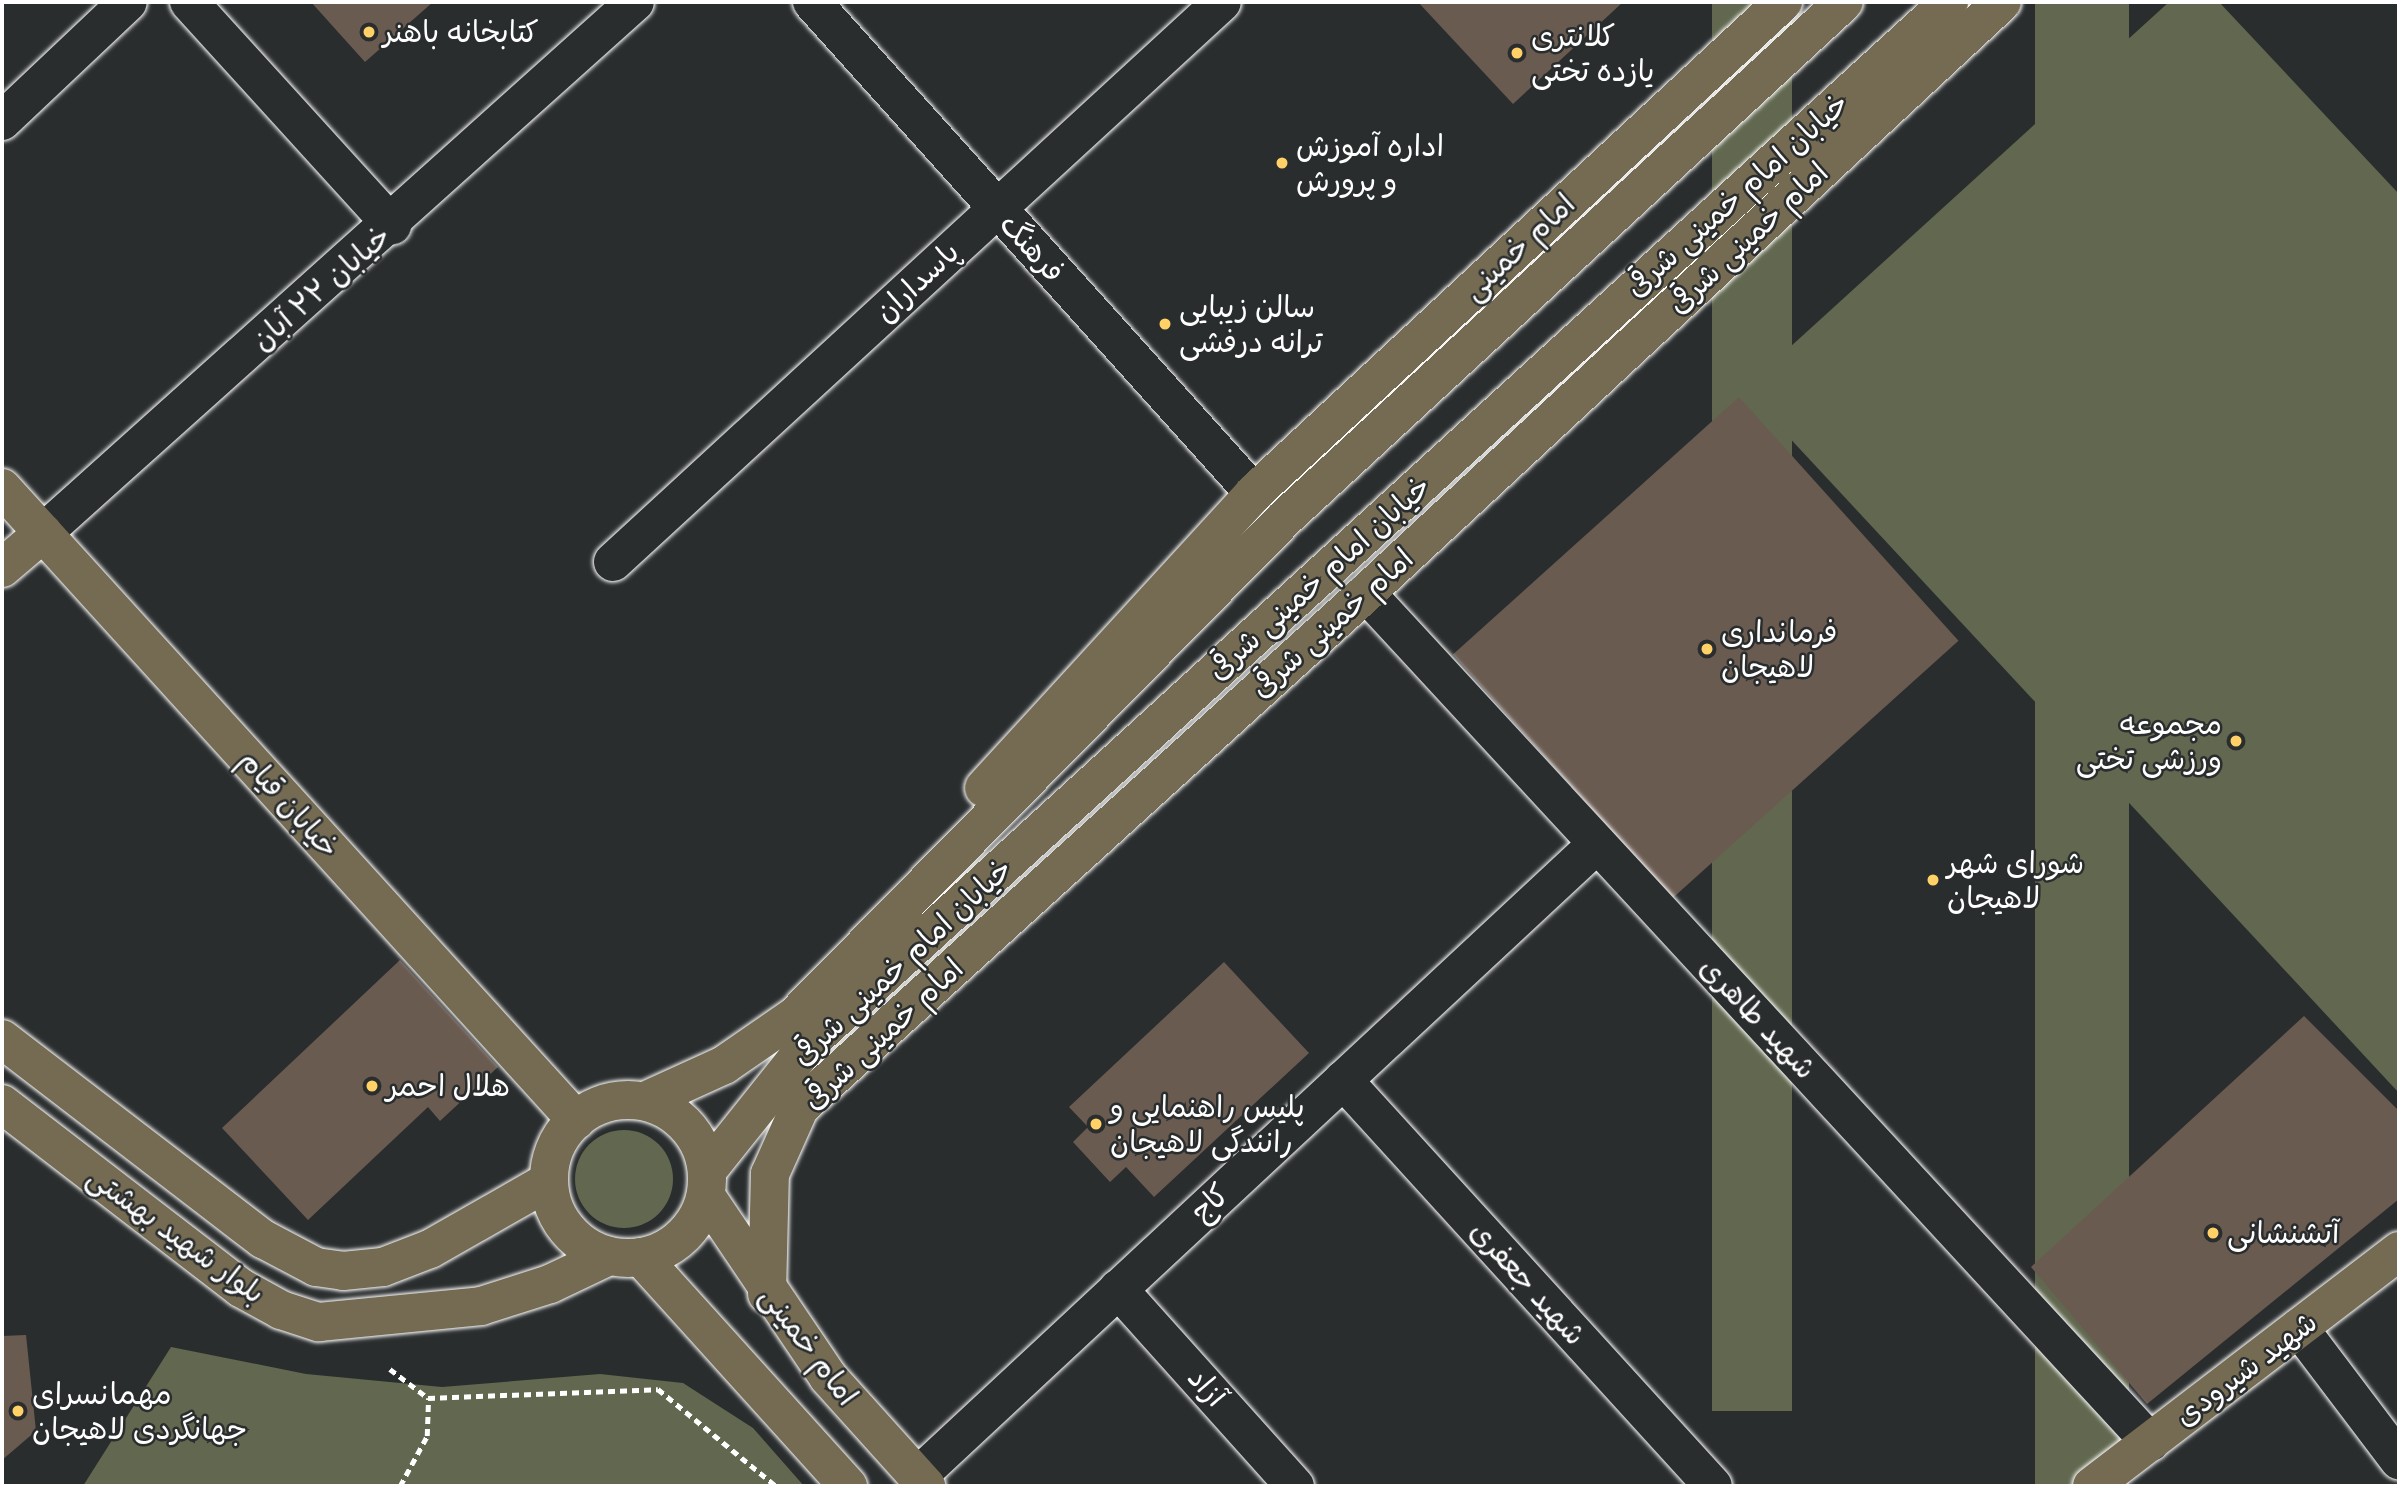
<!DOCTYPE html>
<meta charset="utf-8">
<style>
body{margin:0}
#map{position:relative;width:2401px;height:1488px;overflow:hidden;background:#2a2d2e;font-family:Caveat,"Playpen Sans Arabic",sans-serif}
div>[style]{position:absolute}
.green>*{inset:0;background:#61684f;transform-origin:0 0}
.round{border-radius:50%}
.building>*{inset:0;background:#6a5b51;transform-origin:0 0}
.path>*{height:4.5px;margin-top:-2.25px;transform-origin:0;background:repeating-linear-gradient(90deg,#fff 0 7px,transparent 0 12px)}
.roads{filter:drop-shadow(0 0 2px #fff) drop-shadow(0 0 2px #fff)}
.minor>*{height:38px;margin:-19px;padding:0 19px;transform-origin:19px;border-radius:19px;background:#2a2d2e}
.major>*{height:38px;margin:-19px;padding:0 19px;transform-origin:19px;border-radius:19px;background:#746b52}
.major>.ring{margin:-19px;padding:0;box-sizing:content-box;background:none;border:38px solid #746b52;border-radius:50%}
.dots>*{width:19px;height:19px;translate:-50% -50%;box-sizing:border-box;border:4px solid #2a2d2e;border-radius:50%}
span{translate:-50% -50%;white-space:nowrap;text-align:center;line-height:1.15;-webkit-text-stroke:5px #2a2d2e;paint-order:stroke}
.poi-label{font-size:30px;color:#fff}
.left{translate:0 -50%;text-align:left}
.right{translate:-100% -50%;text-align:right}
.street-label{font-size:30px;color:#fff}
.frame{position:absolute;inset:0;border:4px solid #fff;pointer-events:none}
</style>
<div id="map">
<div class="green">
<i style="left:1712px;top:2px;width:80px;height:1409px"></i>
<i style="left:2035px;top:2px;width:94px;height:1640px"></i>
<i style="clip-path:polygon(2169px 2px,2219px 2px,2399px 194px,2399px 1093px,1744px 389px)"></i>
<i class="round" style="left:575px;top:1130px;width:98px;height:98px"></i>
<i style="clip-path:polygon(171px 1347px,306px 1374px,442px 1387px,600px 1374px,683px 1383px,753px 1428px,804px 1486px,83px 1486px)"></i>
</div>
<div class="building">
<i style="clip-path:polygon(311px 2px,433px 2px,365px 62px)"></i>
<i style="clip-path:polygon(1418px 2px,1623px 2px,1513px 104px)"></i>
<i style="left:1739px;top:397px;width:328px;height:385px;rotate:48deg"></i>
<i style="clip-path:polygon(400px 960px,498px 1067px,440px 1121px,428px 1107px,308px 1220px,222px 1128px)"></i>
<i style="clip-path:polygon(1224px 962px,1309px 1053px,1154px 1197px,1126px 1167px,1110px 1182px,1073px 1142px,1088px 1127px,1069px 1107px)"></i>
<i style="clip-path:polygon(2304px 1016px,2399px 1111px,2399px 1199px,2147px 1404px,2031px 1267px)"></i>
<i style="clip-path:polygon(26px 1335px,36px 1431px,2px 1460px,2px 1336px)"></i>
</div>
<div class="path">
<i style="left:390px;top:1369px;width:48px;rotate:37.3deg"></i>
<i style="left:428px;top:1398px;width:230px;rotate:-2.2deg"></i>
<i style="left:658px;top:1389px;width:153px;rotate:39.4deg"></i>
<i style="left:400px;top:1486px;width:57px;rotate:-61.6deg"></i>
<i style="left:427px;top:1436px;width:38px;rotate:-88deg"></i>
</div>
<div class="roads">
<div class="minor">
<i style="left:189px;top:2px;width:302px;rotate:47.7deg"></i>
<i style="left:812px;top:2px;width:661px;rotate:48.01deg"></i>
<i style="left:2px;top:121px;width:173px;rotate:-43.4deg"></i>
<i style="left:43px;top:533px;width:795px;rotate:-41.89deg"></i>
<i style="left:613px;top:562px;width:827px;rotate:-42.6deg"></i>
<i style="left:1366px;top:593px;width:1156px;rotate:47.28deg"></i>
<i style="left:1343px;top:1080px;width:549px;rotate:47.66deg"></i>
<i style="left:1118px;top:1289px;width:265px;rotate:48.1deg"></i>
<i style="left:2299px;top:1328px;width:166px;rotate:52.9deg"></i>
<i style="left:917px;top:1477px;width:929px;rotate:-42.95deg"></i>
</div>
<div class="major">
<i style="left:2px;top:488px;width:854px;rotate:47.75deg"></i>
<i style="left:2px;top:568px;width:54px;rotate:-40.5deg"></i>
<i style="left:984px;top:788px;width:400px;rotate:-47.5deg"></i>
<i style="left:1254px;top:493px;width:722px;rotate:-42.87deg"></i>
<i style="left:2px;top:1039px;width:329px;rotate:37.5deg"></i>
<i style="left:263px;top:1239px;width:60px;rotate:27.8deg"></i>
<i style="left:316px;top:1267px;width:27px;rotate:8deg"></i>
<i style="left:343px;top:1271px;width:40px;rotate:-5.7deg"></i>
<i style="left:383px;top:1267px;width:50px;rotate:-21deg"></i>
<i style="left:430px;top:1249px;width:137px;rotate:-29.7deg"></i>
<i class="ring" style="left:549px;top:1100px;width:120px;height:120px"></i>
<i style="left:645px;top:1101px;width:87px;rotate:-24.5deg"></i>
<i style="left:724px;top:1065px;width:86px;rotate:-34.6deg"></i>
<i style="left:795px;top:1016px;width:700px;rotate:-45.46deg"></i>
<i style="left:1286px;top:517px;width:759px;rotate:-42.71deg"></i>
<i style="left:2px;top:1104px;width:302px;rotate:37.6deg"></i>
<i style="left:241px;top:1288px;width:46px;rotate:28.8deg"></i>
<i style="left:281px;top:1310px;width:40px;rotate:18deg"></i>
<i style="left:319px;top:1322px;width:163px;rotate:-5.6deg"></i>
<i style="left:481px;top:1306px;width:72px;rotate:-17.7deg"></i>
<i style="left:550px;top:1284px;width:65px;rotate:-25.4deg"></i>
<i style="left:707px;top:1171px;width:164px;rotate:-51.4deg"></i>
<i style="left:809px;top:1043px;width:1544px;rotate:-42.4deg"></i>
<i style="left:706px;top:1196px;width:218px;rotate:56deg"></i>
<i style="left:828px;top:1377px;width:147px;rotate:48deg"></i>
<i style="left:641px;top:1257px;width:309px;rotate:47.9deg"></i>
<i style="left:767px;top:1294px;width:120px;rotate:-88.6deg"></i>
<i style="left:770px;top:1174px;width:73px;rotate:-65.9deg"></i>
<i style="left:800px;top:1107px;width:765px;rotate:-42.24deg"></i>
<i style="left:1366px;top:593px;width:868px;rotate:-42.9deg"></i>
<i style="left:2092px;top:1486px;width:387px;rotate:-37.4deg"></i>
</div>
</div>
<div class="dots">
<i style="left:369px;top:32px;background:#ffd166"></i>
<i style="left:1517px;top:53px;background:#ffd166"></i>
<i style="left:1282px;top:163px;background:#ffd166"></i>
<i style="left:1165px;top:324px;background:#ffd166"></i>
<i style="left:1707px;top:649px;background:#ffd166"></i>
<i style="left:2236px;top:741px;background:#ffd166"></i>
<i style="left:1933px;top:880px;background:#ffd166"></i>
<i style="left:372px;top:1086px;background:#ffd166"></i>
<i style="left:1096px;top:1124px;background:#ffd166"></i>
<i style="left:2213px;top:1233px;background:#ffd166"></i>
<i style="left:18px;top:1411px;background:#ffd166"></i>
</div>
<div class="poi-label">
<span class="left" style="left:383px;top:32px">کتابخانه باهنر</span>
<span class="left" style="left:1531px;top:53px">کلانتری<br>یازده تختی</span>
<span class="left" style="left:1296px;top:163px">اداره آموزش<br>و پرورش</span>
<span class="left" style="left:1179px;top:324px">سالن زیبایی<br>ترانه درفشی</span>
<span class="left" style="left:1721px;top:649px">فرمانداری<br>لاهیجان</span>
<span class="right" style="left:2222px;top:741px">مجموعه<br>ورزشی تختی</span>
<span class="left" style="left:1947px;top:880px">شورای شهر<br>لاهیجان</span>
<span class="left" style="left:386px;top:1086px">هلال احمر</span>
<span class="left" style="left:1110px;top:1124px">پلیس راهنمایی و<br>رانندگی لاهیجان</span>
<span class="left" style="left:2227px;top:1233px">آتشنشانی</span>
<span class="left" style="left:32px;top:1411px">مهمانسرای<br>جهانگردی لاهیجان</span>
</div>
<div class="street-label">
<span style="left:1737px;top:195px;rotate:-42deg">خیابان امام خمینی شرقی</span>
<span style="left:1748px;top:238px;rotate:-43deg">امام خمینی شرقی</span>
<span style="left:1519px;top:247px;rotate:-43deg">امام خمینی</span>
<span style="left:1032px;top:248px;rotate:48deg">فرهنگ</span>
<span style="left:917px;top:282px;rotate:-43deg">پاسداران</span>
<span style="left:321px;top:288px;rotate:-41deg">خیابان ۲۲ آبان</span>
<span style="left:1319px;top:578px;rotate:-42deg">خیابان امام خمینی شرقی</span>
<span style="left:1332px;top:623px;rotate:-42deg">امام خمینی شرقی</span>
<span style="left:289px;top:804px;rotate:48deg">خیابان قیام</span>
<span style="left:902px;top:962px;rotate:-43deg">خیابان امام خمینی شرقی</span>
<span style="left:1758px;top:1018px;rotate:47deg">شهید طاهری</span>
<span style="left:883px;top:1034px;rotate:-43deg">امام خمینی شرقی</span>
<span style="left:1210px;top:1203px;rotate:-43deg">کاج</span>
<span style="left:176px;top:1235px;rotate:36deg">بلوار شهید بهشتی</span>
<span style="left:1528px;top:1283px;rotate:48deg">شهید جعفری</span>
<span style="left:809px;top:1346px;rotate:53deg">امام خمینی</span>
<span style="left:2246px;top:1369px;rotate:-37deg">شهید شیرودی</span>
<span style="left:1207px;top:1387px;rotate:48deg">آزاد</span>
</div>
<div class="frame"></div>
</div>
